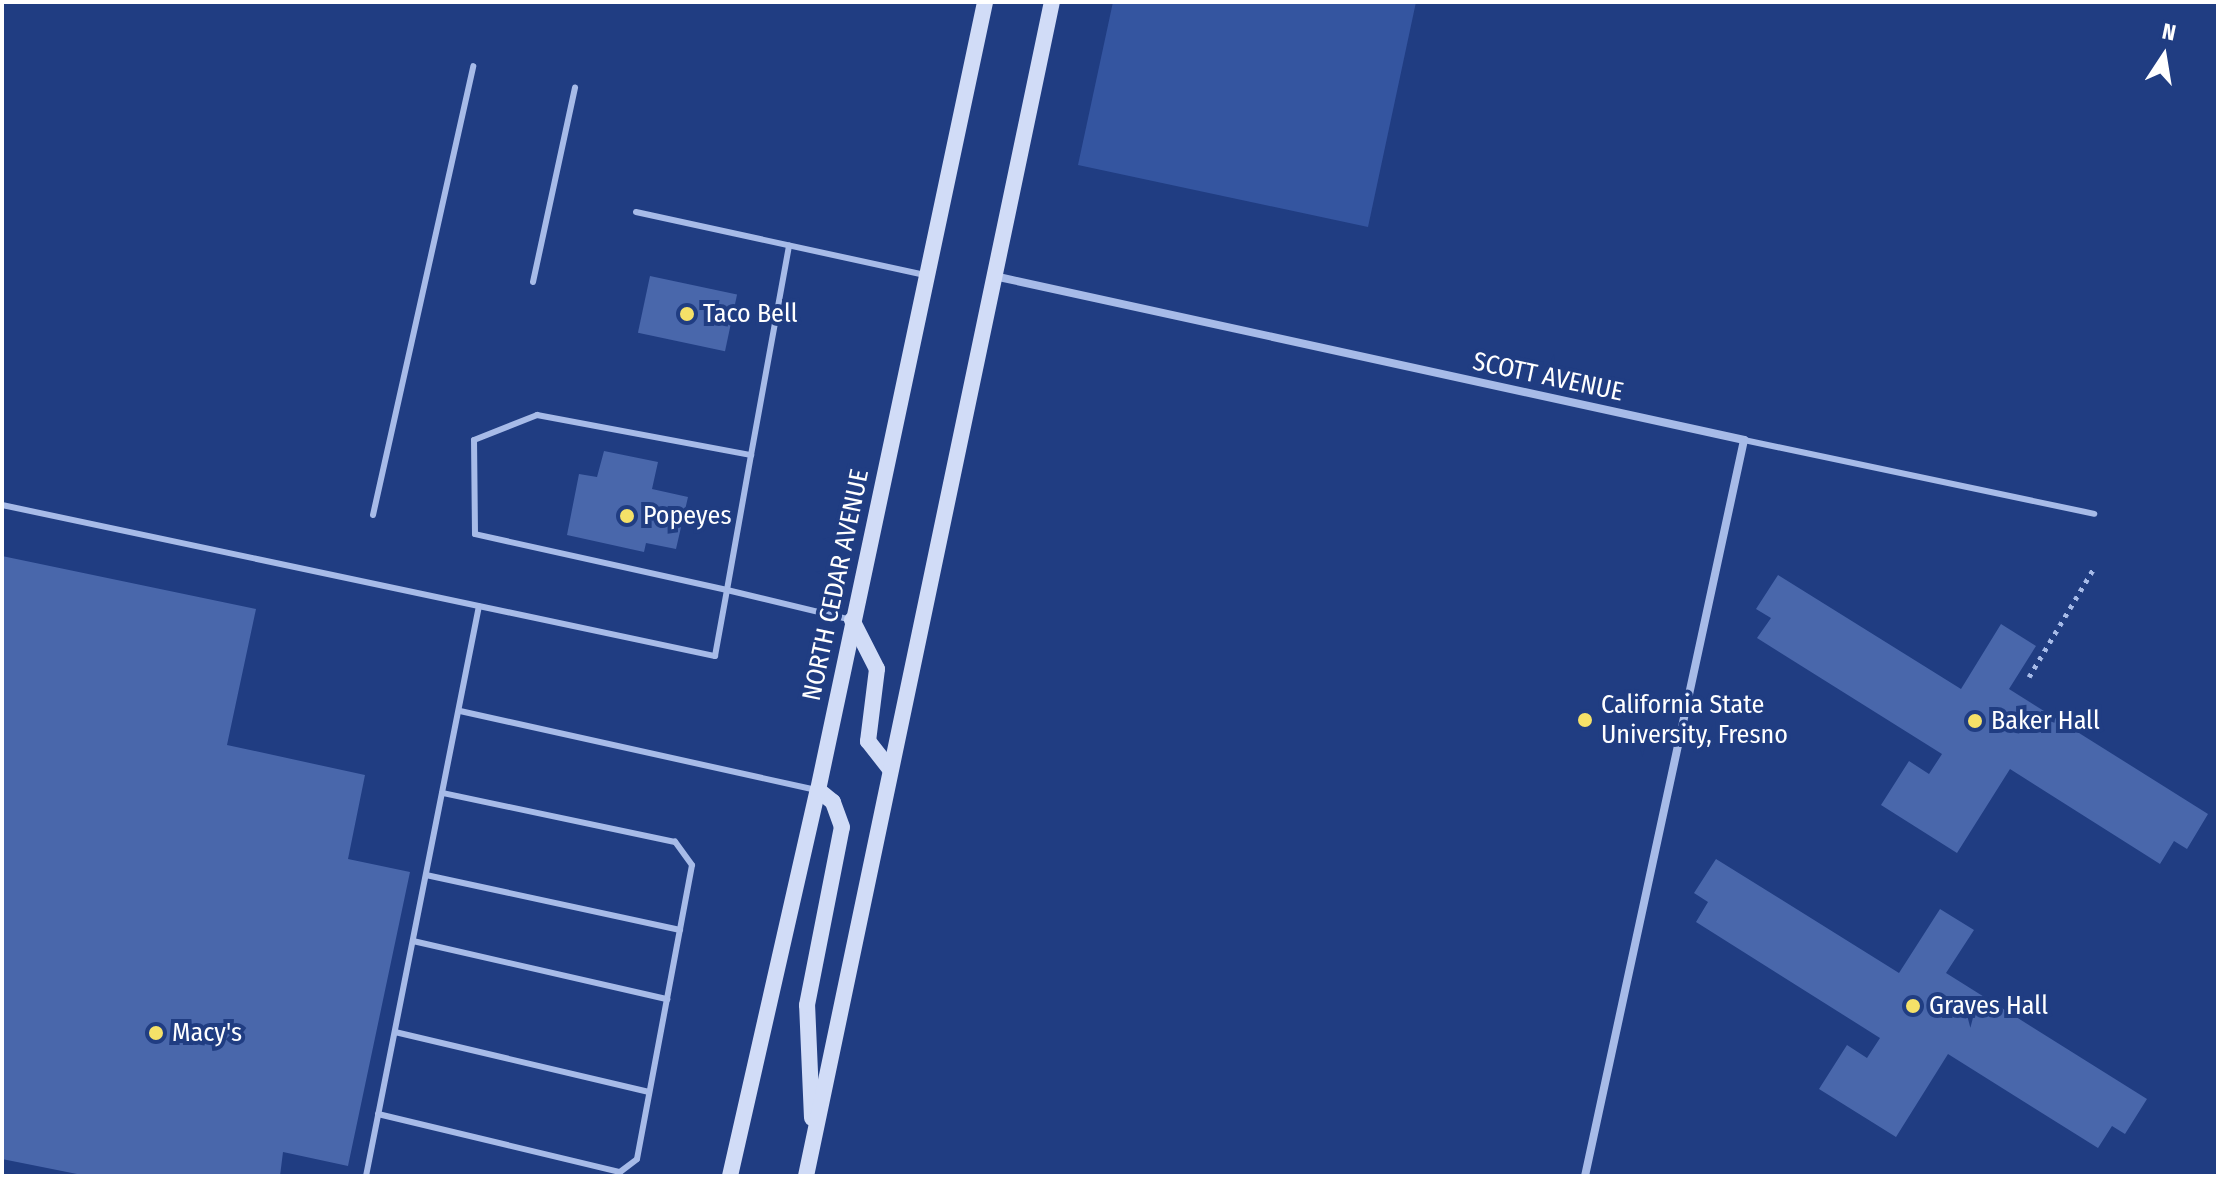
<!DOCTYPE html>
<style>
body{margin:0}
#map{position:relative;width:2220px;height:1178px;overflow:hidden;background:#203d82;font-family:"Fira Sans Condensed",sans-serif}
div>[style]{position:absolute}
.green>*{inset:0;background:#3455a0}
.building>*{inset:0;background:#4967ab;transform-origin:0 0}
.path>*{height:5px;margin-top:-2.5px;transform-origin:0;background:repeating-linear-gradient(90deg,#a7bbe8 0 4px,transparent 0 10px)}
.lane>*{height:6px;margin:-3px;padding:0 3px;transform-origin:3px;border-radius:3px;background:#a7bbe8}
.street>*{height:8px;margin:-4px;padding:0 4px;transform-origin:4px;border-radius:4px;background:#a7bbe8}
.secondary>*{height:16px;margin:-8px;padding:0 8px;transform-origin:8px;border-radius:8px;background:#d1dcf7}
.dots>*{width:22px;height:22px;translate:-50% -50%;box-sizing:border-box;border:4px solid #203d82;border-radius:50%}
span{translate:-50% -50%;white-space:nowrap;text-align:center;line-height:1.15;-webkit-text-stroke:8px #203d82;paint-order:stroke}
.poi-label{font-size:26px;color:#fff}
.left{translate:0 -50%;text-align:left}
.street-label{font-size:26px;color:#fff}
.frame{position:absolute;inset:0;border:4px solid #fff;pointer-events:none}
.north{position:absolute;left:2124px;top:16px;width:80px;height:80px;-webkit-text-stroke:6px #203d82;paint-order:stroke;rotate:12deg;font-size:22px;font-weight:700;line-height:32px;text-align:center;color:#fff}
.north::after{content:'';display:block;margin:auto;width:28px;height:36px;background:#fff;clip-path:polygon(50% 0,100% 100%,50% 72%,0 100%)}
</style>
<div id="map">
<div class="green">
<i style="clip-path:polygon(1113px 2px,1416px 2px,1368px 227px,1078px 165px)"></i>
</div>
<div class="building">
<i style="left:650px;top:276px;width:89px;height:58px;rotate:12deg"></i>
<i style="clip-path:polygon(604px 451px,658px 462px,652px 489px,688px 497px,676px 549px,646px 543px,644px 552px,567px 535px,579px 474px,597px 477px)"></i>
<i style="clip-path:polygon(2px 556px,256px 609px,227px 745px,365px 775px,348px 859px,410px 872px,348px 1166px,283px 1152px,280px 1176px,87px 1176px,2px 1159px)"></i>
<i style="clip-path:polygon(1778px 575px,1961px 689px,2001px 624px,2036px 646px,2009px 689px,2208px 814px,2187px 849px,2174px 841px,2160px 864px,2010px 769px,1957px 853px,1881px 805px,1909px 761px,1929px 774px,1942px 754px,1757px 638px,1771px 618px,1756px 609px)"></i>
<i style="clip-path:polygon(1716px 859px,1899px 973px,1940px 909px,1974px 930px,1946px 973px,2147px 1099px,2125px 1134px,2112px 1126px,2098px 1148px,1948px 1054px,1896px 1137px,1819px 1089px,1847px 1045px,1867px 1058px,1880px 1038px,1696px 922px,1708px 902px,1694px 893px)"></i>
</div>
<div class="path">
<i style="left:2029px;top:677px;width:127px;rotate:-59.2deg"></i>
</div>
<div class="lane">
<i style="left:636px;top:212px;width:297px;rotate:12.3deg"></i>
<i style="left:533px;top:282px;width:199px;rotate:-77.8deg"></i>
<i style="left:537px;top:415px;width:218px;rotate:10.6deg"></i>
<i style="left:751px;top:455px;width:137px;rotate:100.1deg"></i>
<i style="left:727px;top:590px;width:258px;rotate:-167.5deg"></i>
<i style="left:475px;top:534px;width:94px;rotate:-90.6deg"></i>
<i style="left:474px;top:440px;width:68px;rotate:-21.6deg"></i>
<i style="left:1744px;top:440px;width:358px;rotate:11.9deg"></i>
<i style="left:751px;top:455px;width:213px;rotate:-79.7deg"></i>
<i style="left:2px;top:505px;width:729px;rotate:11.96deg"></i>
<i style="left:715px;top:656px;width:67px;rotate:-79.7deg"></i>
<i style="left:727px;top:590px;width:129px;rotate:13.5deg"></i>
<i style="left:373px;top:515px;width:460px;rotate:-77.4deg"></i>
<i style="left:460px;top:711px;width:365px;rotate:12.5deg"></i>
<i style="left:426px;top:875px;width:260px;rotate:12.2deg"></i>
<i style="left:413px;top:941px;width:261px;rotate:12.9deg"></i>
<i style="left:395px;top:1032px;width:261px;rotate:13.3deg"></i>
<i style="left:378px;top:1114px;width:249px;rotate:13.5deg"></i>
<i style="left:620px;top:1172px;width:21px;rotate:-37deg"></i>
<i style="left:637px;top:1159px;width:299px;rotate:-79.4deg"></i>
<i style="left:692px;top:865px;width:29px;rotate:-126deg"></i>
<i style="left:675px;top:842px;width:238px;rotate:-168.1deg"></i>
<i style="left:366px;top:1176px;width:581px;rotate:-78.79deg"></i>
</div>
<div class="street">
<i style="left:994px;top:276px;width:768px;rotate:12.33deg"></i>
<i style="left:1744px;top:440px;width:753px;rotate:102.19deg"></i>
</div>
<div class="secondary">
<i style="left:852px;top:620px;width:55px;rotate:63deg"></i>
<i style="left:877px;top:669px;width:73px;rotate:97.1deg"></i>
<i style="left:868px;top:741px;width:34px;rotate:52deg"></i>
<i style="left:812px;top:1118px;width:113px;rotate:-92.5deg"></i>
<i style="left:807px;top:1005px;width:181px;rotate:-78.9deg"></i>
<i style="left:842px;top:827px;width:27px;rotate:-110deg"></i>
<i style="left:833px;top:802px;width:19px;rotate:-141deg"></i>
<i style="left:730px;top:1176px;width:396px;rotate:-77.2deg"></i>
<i style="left:818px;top:790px;width:806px;rotate:-78.03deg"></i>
<i style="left:806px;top:1176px;width:1199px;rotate:-78.17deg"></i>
</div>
<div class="dots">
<i style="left:687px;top:314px;background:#f5e168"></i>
<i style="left:627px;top:516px;background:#f5e168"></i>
<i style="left:1585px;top:720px;background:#f5e168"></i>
<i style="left:1975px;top:721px;background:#f5e168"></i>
<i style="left:1913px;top:1006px;background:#f5e168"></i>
<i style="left:156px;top:1033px;background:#f5e168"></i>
</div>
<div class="poi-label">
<span class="left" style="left:703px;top:314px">Taco Bell</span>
<span class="left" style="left:643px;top:516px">Popeyes</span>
<span class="left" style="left:1601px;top:720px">California State<br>University, Fresno</span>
<span class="left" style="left:1991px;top:721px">Baker Hall</span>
<span class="left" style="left:1929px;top:1006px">Graves Hall</span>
<span class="left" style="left:172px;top:1033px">Macy's</span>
</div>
<div class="street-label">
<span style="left:1548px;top:377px;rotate:12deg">SCOTT AVENUE</span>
<span style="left:836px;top:585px;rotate:-78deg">NORTH CEDAR AVENUE</span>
</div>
<div class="frame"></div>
<div class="north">N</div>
</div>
